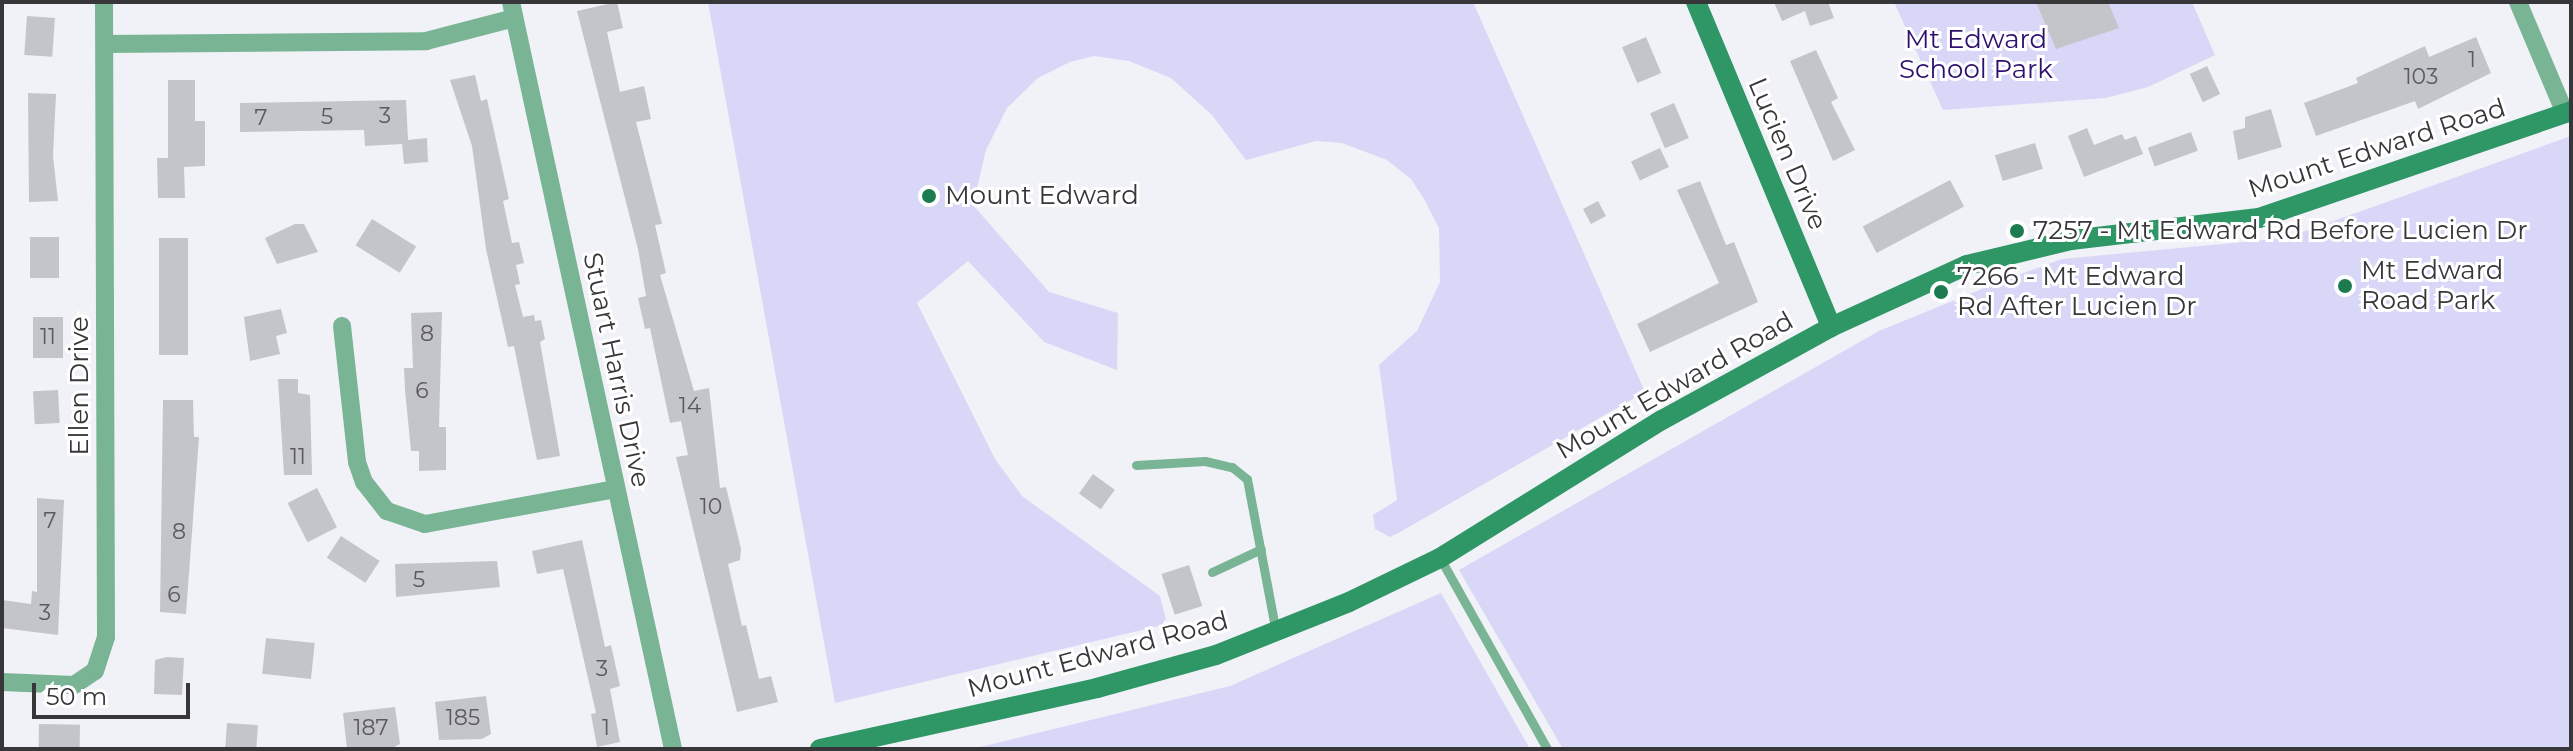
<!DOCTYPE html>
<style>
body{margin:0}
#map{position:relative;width:2573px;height:751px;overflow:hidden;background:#f1f1f8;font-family:Montserrat,sans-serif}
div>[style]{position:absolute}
.green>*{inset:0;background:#d8d7f7}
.building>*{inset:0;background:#c4c4cb;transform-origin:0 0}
.lane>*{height:9px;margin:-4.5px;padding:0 4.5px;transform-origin:4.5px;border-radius:4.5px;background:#79b594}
.street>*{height:18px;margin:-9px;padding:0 9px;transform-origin:9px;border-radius:9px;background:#79b594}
.secondary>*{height:20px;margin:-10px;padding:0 10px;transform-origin:10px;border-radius:10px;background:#2f9666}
.dots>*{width:22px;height:22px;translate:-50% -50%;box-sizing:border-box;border:4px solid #fff;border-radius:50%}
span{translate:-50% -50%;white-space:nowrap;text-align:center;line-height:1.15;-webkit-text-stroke:6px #fff;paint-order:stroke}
.number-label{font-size:22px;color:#5a5a5e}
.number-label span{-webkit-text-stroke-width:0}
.park-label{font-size:26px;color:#2d0f6e}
.street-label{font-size:26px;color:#37373a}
.poi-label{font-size:26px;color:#37373a}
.left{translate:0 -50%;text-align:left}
.frame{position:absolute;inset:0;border:4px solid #37373a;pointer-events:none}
.scale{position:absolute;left:32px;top:683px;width:158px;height:36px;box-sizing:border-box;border:4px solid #37373a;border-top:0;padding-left:10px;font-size:24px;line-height:28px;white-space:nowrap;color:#37373a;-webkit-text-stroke:6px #fff;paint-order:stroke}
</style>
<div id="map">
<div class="green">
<i style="clip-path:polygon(708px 2px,1473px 2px,1645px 392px,1400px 532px,1390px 537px,1375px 529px,1373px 515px,1397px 500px,1379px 365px,1417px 331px,1440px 282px,1439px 228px,1424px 199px,1411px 179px,1387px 160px,1342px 143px,1316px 141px,1246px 160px,1212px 115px,1171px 78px,1129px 61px,1094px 56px,1070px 62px,1038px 78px,1007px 108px,986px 150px,973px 205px,1049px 292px,1118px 313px,1117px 370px,1044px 342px,968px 261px,917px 303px,995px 459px,1022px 496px,1160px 596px,1167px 624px,835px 703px)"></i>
<i style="clip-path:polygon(1894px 2px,2192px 2px,2215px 55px,2148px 87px,2106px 98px,1943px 110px)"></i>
<i style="clip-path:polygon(2571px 136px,2571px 749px,1563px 749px,1459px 570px,1879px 331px,1994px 284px,2062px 259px,2286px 238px)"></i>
<i style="clip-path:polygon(1441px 593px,1530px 749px,972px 749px,1230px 686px)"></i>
</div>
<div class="building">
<i style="clip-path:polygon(617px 2px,623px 28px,607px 32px,620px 92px,644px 86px,651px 119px,636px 122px,662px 224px,655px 225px,666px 273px,660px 275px,694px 391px,709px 388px,720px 488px,726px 487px,741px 549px,740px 560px,728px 564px,742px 626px,746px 625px,759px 679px,771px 676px,778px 702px,737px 712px,676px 457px,688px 455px,681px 421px,670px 423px,650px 328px,645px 329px,638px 298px,646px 296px,638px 249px,577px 11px)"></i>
<i style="clip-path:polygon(1774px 2px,1828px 2px,1834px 18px,1810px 26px,1805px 11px,1782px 21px)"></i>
<i style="clip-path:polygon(2036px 2px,2108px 2px,2119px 28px,2056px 49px)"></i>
<i style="left:27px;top:16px;width:28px;height:39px;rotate:4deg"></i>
<i style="left:1646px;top:37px;width:39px;height:26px;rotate:67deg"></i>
<i style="clip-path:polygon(2476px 37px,2491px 73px,2418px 109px,2415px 101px,2316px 136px,2304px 103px,2358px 83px,2356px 78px,2425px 46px,2429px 57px)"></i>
<i style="clip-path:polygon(1816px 50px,1838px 98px,1831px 102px,1855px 150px,1833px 161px,1790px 61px)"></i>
<i style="left:2207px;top:66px;width:31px;height:19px;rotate:65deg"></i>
<i style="clip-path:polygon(475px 75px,481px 101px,487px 99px,509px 199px,503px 201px,512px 243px,519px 242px,524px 263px,516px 265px,520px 284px,515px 285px,523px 317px,534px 315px,535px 321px,541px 320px,545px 339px,540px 342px,560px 456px,537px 460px,514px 346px,508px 347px,486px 249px,472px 146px,450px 80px)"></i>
<i style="clip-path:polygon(168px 80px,195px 80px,195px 121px,205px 121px,205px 166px,184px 167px,185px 198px,158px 198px,157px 158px,168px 158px)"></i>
<i style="clip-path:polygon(28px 93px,56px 94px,53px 156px,58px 201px,29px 202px)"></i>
<i style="clip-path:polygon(406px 100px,408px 140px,427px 138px,428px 162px,404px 164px,402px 144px,365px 146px,364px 130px,240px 132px,240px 103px)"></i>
<i style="left:1674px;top:103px;width:38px;height:26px;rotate:67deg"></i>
<i style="clip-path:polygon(2271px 109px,2282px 147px,2238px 160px,2233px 131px,2245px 128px,2245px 117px)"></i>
<i style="clip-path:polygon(2087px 128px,2094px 145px,2122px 134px,2125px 140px,2136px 136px,2143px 154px,2084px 177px,2068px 136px)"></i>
<i style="left:2191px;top:132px;width:20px;height:46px;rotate:70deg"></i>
<i style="left:2035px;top:143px;width:27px;height:42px;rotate:73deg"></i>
<i style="left:1660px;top:148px;width:21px;height:32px;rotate:65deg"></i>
<i style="left:1950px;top:180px;width:30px;height:99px;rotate:62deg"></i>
<i style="clip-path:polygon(1700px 181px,1726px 245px,1734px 242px,1758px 302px,1650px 352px,1637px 324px,1719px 283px,1677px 190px)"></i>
<i style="left:1598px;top:201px;width:17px;height:17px;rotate:62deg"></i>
<i style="left:372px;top:219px;width:52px;height:31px;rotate:32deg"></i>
<i style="clip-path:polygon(295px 224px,304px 224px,318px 252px,277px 264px,265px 238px)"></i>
<i style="left:30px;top:237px;width:29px;height:41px"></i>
<i style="left:159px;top:238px;width:29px;height:117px"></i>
<i style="clip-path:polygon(281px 309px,287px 333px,276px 336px,280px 354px,250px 361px,244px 317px)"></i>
<i style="clip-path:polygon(442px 312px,439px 427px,446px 427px,446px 470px,419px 471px,419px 451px,411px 451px,405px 390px,404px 368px,413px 368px,411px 313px)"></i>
<i style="left:33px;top:317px;width:30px;height:41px"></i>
<i style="clip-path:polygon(278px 379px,298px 379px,298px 393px,310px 395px,312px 475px,284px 475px)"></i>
<i style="left:58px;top:390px;width:33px;height:25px;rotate:87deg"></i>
<i style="clip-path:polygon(163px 400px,193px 400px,194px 437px,199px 437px,186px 614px,160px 612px)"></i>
<i style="left:1093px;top:474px;width:27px;height:24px;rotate:36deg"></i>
<i style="left:317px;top:488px;width:44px;height:33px;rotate:63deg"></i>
<i style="clip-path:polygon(37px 498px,64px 500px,58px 635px,2px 628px,2px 600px,31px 604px,32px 591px,37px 592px)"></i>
<i style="left:341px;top:536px;width:46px;height:26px;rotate:33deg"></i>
<i style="clip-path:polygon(582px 540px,605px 647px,611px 645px,620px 686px,610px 689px,620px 742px,597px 747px,591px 714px,596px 713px,563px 569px,537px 574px,532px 551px)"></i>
<i style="clip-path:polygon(497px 561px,500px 587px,396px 597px,395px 564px)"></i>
<i style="left:1189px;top:565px;width:43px;height:29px;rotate:72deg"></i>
<i style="left:266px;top:638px;width:49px;height:36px;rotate:6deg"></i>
<i style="clip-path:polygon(167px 657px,184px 658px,182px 695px,154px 694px,155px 660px)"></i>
<i style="clip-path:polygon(486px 696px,491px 734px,482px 739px,439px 740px,435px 702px)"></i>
<i style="clip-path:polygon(395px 707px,400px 744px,391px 749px,347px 749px,343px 713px)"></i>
<i style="left:227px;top:723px;width:31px;height:26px;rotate:4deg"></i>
<i style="left:39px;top:724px;width:41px;height:25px;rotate:1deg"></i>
</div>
<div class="lane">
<i style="left:1136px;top:465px;width:69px;rotate:-3.3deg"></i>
<i style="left:1205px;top:461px;width:28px;rotate:13deg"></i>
<i style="left:1232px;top:467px;width:19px;rotate:39deg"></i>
<i style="left:1247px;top:479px;width:156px;rotate:79.3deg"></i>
<i style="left:1440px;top:558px;width:219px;rotate:60.7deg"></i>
<i style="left:1212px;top:572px;width:54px;rotate:-25.1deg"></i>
</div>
<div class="street">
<i style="left:511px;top:2px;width:764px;rotate:77.76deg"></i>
<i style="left:2518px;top:2px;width:121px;rotate:67.1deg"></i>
<i style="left:105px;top:44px;width:321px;rotate:-0.5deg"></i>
<i style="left:426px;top:41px;width:91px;rotate:-14.6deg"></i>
<i style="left:342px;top:326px;width:137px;rotate:83.7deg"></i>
<i style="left:357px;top:462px;width:21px;rotate:71deg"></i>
<i style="left:364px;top:482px;width:37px;rotate:52deg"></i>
<i style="left:387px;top:511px;width:40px;rotate:18.9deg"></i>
<i style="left:425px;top:524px;width:193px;rotate:-10.4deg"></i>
<i style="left:2px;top:682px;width:72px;rotate:2.4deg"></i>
<i style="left:74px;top:685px;width:25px;rotate:-34deg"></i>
<i style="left:95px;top:671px;width:36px;rotate:-72deg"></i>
<i style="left:106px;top:637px;width:635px;rotate:-90.18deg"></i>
</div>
<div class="secondary">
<i style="left:1696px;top:2px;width:352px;rotate:67.4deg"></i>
<i style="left:820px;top:749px;width:284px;rotate:-12.4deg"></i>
<i style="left:1097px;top:688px;width:123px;rotate:-15.5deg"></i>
<i style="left:1216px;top:655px;width:143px;rotate:-21.7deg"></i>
<i style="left:1349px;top:602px;width:101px;rotate:-25.8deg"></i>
<i style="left:1440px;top:558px;width:261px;rotate:-31.9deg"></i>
<i style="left:1662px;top:420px;width:193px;rotate:-28.8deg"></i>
<i style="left:1831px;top:327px;width:149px;rotate:-24.5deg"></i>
<i style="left:1967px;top:265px;width:107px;rotate:-13.5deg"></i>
<i style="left:2071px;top:240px;width:189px;rotate:-6.7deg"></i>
<i style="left:2259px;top:218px;width:330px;rotate:-18.9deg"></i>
</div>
<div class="dots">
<i style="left:929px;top:196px;background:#1d7b51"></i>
<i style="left:2017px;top:231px;background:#1d7b51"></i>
<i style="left:2345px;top:286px;background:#1d7b51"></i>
<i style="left:1941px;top:292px;background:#1d7b51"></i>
</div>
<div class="number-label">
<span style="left:2472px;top:60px">1</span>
<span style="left:2421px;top:77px">103</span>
<span style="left:385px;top:116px">3</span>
<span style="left:327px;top:117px">5</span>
<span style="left:261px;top:118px">7</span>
<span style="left:427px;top:334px">8</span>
<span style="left:48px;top:337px">11</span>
<span style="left:422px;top:391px">6</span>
<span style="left:690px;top:406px">14</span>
<span style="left:298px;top:457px">11</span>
<span style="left:711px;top:507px">10</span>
<span style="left:50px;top:521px">7</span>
<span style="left:179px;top:532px">8</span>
<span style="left:419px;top:580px">5</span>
<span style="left:174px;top:595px">6</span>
<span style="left:45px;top:613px">3</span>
<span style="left:602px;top:669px">3</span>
<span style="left:463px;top:718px">185</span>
<span style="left:371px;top:728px">187</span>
<span style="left:606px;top:728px">1</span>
</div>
<div class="park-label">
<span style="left:1976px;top:55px">Mt Edward<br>School Park</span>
</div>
<div class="street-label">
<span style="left:2377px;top:149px;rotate:-18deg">Mount Edward Road</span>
<span style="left:1787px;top:154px;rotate:67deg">Lucien Drive</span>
<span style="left:616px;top:370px;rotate:78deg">Stuart Harris Drive</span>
<span style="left:80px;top:386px;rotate:-90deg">Ellen Drive</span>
<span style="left:1675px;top:386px;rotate:-30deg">Mount Edward Road</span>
<span style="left:1098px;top:655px;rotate:-15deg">Mount Edward Road</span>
</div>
<div class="poi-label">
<span class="left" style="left:945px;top:196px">Mount Edward</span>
<span class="left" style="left:2033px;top:231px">7257 - Mt Edward Rd Before Lucien Dr</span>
<span class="left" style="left:2361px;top:286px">Mt Edward<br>Road Park</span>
<span class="left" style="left:1957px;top:292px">7266 - Mt Edward<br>Rd After Lucien Dr</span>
</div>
<div class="frame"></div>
<div class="scale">50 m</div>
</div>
